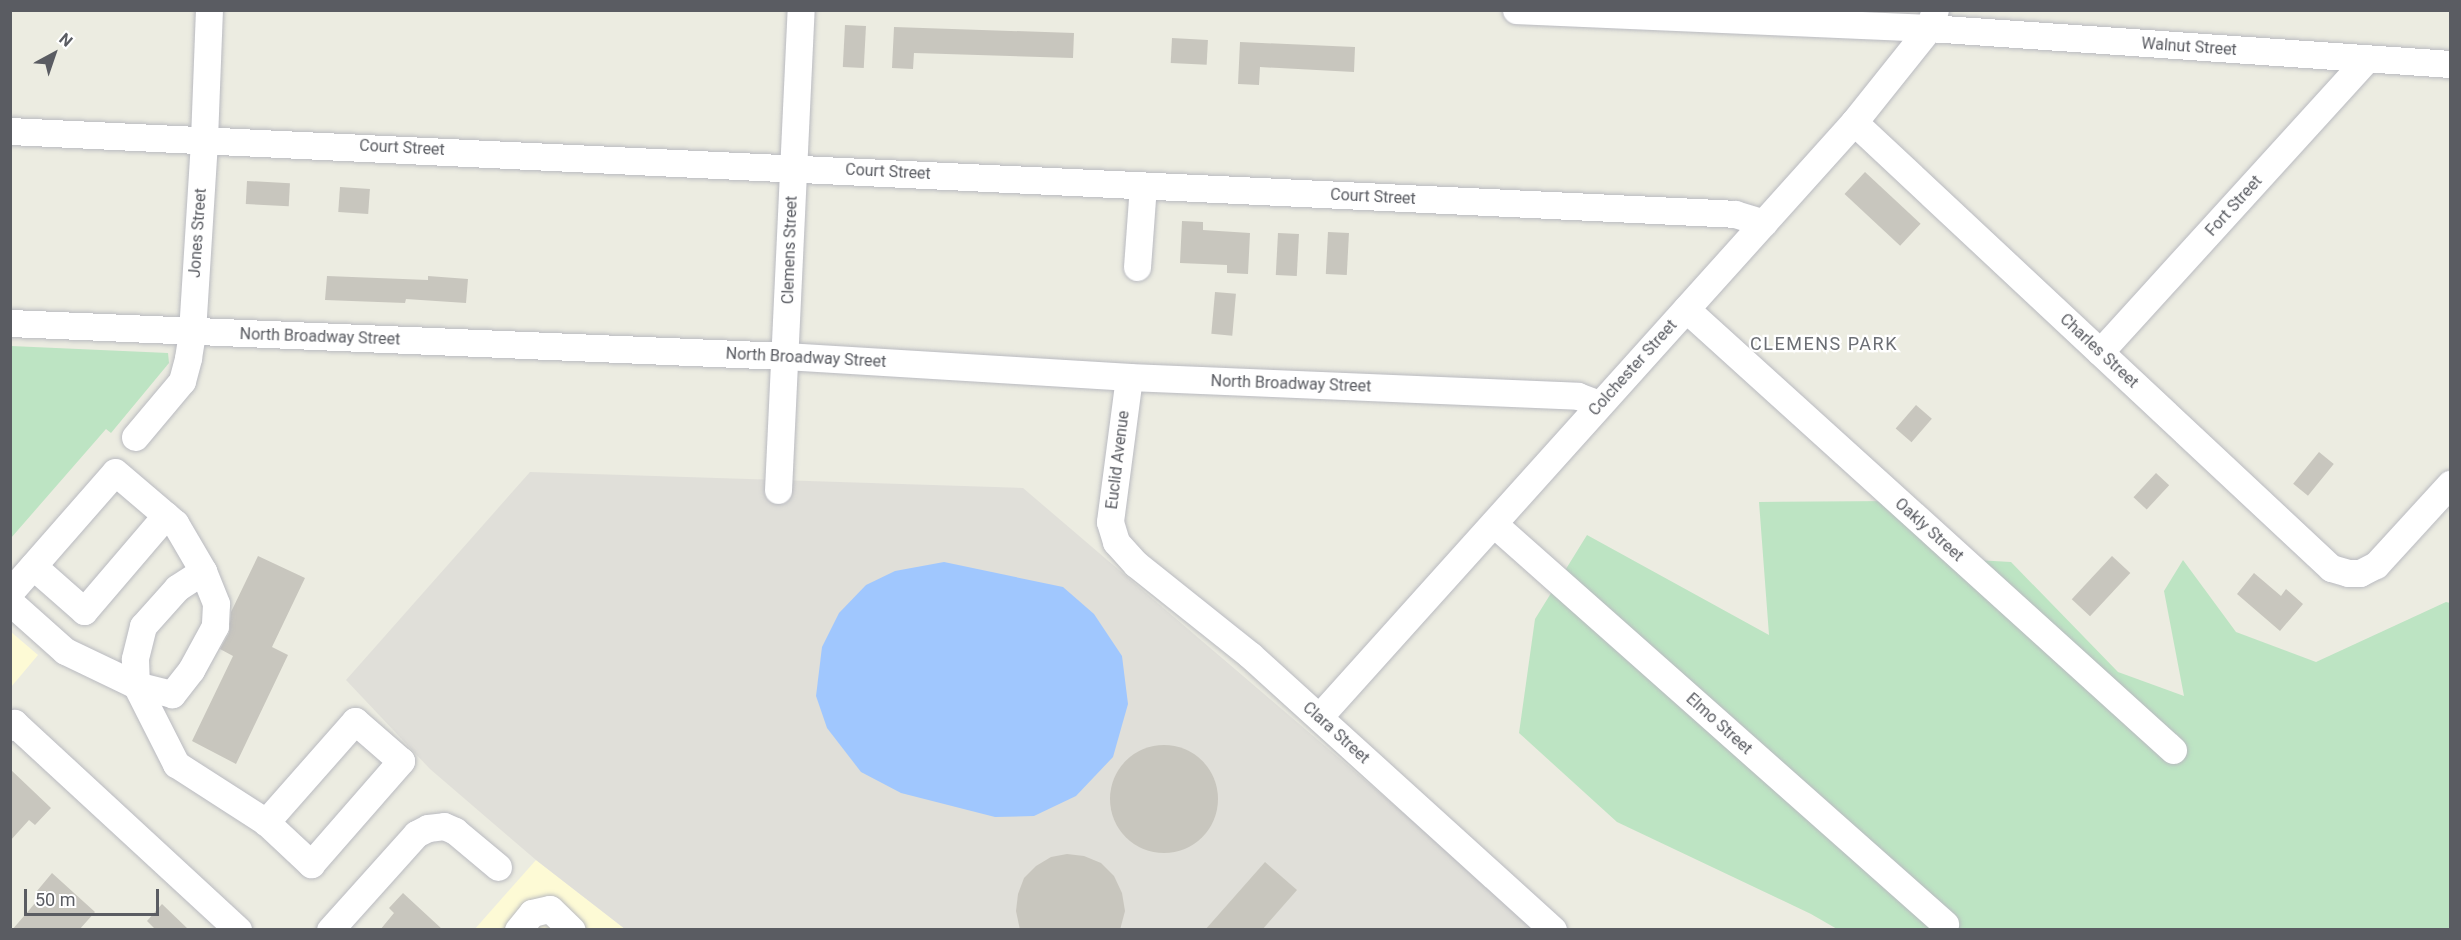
<!DOCTYPE html>
<style>
body{margin:0}
#map{position:relative;width:2461px;height:940px;overflow:hidden;background:#ecece1;font-family:Roboto,sans-serif}
div>[style]{position:absolute}
.commercial>*{inset:0;background:#fdfad5}
.industrial>*{inset:0;background:#e0dfd9}
.green>*{inset:0;background:#bde4c3}
.water>*{inset:0;background:#a0c7fe}
.building>*{inset:0;background:#c8c6be;transform-origin:0 0}
.round{border-radius:50%}
.roads{filter:drop-shadow(0 0 2px #b9bac0) drop-shadow(0 0 2px #b9bac0)}
.minor>*{height:27px;margin:-13.5px;padding:0 13.5px;transform-origin:13.5px;border-radius:13.5px;background:#fff}
span{translate:-50% -50%;white-space:nowrap;text-align:center;line-height:1.15;-webkit-text-stroke:4.5px #fff;paint-order:stroke}
.street-label{font-size:16px;color:#5a5c62}
.neighbourhood-label{font-size:18px;color:#6b6e74;letter-spacing:1.5px}
.frame{position:absolute;inset:0;border:12px solid #5a5c62;pointer-events:none}
.north{position:absolute;left:24px;top:24px;width:60px;height:60px;-webkit-text-stroke:4px #fff;paint-order:stroke;rotate:40deg;font-size:16px;font-weight:700;line-height:24px;text-align:center;color:#5a5c62}
.north::after{content:'';display:block;margin:auto;width:21px;height:27px;background:#5a5c62;clip-path:polygon(50% 0,100% 100%,50% 72%,0 100%)}
.scale{position:absolute;left:24px;top:889px;width:135px;height:27px;box-sizing:border-box;border:3px solid #5a5c62;border-top:0;padding-left:8px;font-size:18px;line-height:21px;white-space:nowrap;color:#5a5c62;-webkit-text-stroke:4px #fff;paint-order:stroke}
</style>
<div id="map">
<div class="commercial">
<i style="clip-path:polygon(11px 632px,38px 655px,11px 687px)"></i>
<i style="clip-path:polygon(536px 860px,625px 929px,474px 930px)"></i>
</div>
<div class="industrial">
<i style="clip-path:polygon(530px 472px,1023px 488px,1539px 929px,625px 929px,536px 860px,430px 769px,346px 680px)"></i>
</div>
<div class="green">
<i style="clip-path:polygon(11px 346px,168px 353px,169px 363px,111px 433px,106px 429px,11px 538px)"></i>
<i style="clip-path:polygon(1897px 501px,1940px 558px,2011px 562px,2118px 672px,2184px 696px,2164px 591px,2183px 560px,2236px 632px,2316px 662px,2446px 602px,2450px 603px,2450px 929px,1837px 929px,1811px 914px,1617px 822px,1519px 733px,1535px 619px,1587px 535px,1769px 635px,1759px 502px)"></i>
</div>
<div class="water">
<i style="clip-path:polygon(944px 562px,1063px 587px,1094px 614px,1122px 656px,1128px 704px,1113px 757px,1076px 796px,1034px 816px,995px 817px,901px 793px,861px 772px,827px 728px,816px 696px,822px 647px,839px 613px,866px 585px,895px 571px)"></i>
</div>
<div class="building">
<i style="left:845px;top:25px;width:21px;height:42px;rotate:3deg"></i>
<i style="clip-path:polygon(894px 27px,1074px 33px,1073px 58px,914px 53px,913px 69px,892px 68px)"></i>
<i style="left:1172px;top:38px;width:36px;height:25px;rotate:3deg"></i>
<i style="clip-path:polygon(1240px 42px,1355px 47px,1354px 72px,1260px 67px,1259px 85px,1238px 84px)"></i>
<i style="left:1865px;top:172px;width:76px;height:30px;rotate:43deg"></i>
<i style="left:247px;top:181px;width:43px;height:23px;rotate:3deg"></i>
<i style="left:340px;top:187px;width:30px;height:25px;rotate:4deg"></i>
<i style="clip-path:polygon(1182px 221px,1203px 222px,1203px 230px,1250px 233px,1248px 274px,1227px 273px,1227px 265px,1180px 263px)"></i>
<i style="left:1328px;top:232px;width:21px;height:42px;rotate:3deg"></i>
<i style="left:1278px;top:233px;width:21px;height:42px;rotate:3deg"></i>
<i style="clip-path:polygon(327px 276px,428px 280px,428px 276px,468px 279px,466px 303px,406px 299px,405px 303px,325px 300px)"></i>
<i style="left:1215px;top:292px;width:21px;height:42px;rotate:5deg"></i>
<i style="left:1916px;top:405px;width:21px;height:31px;rotate:41deg"></i>
<i style="left:2319px;top:452px;width:19px;height:41px;rotate:39deg"></i>
<i style="left:2156px;top:473px;width:18px;height:33px;rotate:43deg"></i>
<i style="clip-path:polygon(258px 556px,305px 578px,272px 647px,288px 655px,236px 764px,192px 741px,233px 656px,220px 649px,229px 633px,231px 612px)"></i>
<i style="left:2112px;top:556px;width:25px;height:59px;rotate:43deg"></i>
<i style="clip-path:polygon(2254px 573px,2281px 596px,2286px 589px,2303px 604px,2280px 631px,2237px 594px)"></i>
<i class="round" style="left:1110px;top:745px;width:108px;height:108px"></i>
<i style="clip-path:polygon(10px 769px,51px 808px,35px 825px,29px 820px,10px 841px)"></i>
<i style="clip-path:polygon(1067px 854px,1084px 856px,1101px 863px,1114px 876px,1122px 893px,1125px 911px,1120px 930px,1020px 930px,1016px 911px,1018px 894px,1024px 878px,1036px 866px,1051px 857px)"></i>
<i style="clip-path:polygon(1265px 862px,1297px 890px,1262px 930px,1205px 930px)"></i>
<i style="clip-path:polygon(52px 873px,95px 912px,79px 930px,12px 930px,42px 895px,37px 891px)"></i>
<i style="clip-path:polygon(403px 893px,443px 930px,380px 930px,394px 913px,389px 908px)"></i>
<i style="clip-path:polygon(162px 904px,189px 930px,156px 930px,147px 921px)"></i>
</div>
<div class="roads">
<div class="minor">
<i style="left:1516px;top:10px;width:413px;rotate:2.5deg"></i>
<i style="left:1929px;top:28px;width:522px;rotate:3.95deg"></i>
<i style="left:1854px;top:122px;width:653px;rotate:43.08deg"></i>
<i style="left:2331px;top:568px;width:18px;rotate:16deg"></i>
<i style="left:2348px;top:573px;width:12px"></i>
<i style="left:2360px;top:573px;width:18px;rotate:-27deg"></i>
<i style="left:2376px;top:565px;width:110px;rotate:-47.6deg"></i>
<i style="left:10px;top:131px;width:1727px;rotate:2.75deg"></i>
<i style="left:1735px;top:214px;width:30px;rotate:17deg"></i>
<i style="left:1137px;top:267px;width:81px;rotate:-85.8deg"></i>
<i style="left:1686px;top:309px;width:657px;rotate:42.16deg"></i>
<i style="left:10px;top:323px;width:777px;rotate:2.44deg"></i>
<i style="left:786px;top:356px;width:344px;rotate:3.5deg"></i>
<i style="left:1129px;top:377px;width:449px;rotate:2.4deg"></i>
<i style="left:1578px;top:396px;width:22px;rotate:21deg"></i>
<i style="left:2100px;top:352px;width:396px;rotate:-47.7deg"></i>
<i style="left:1129px;top:377px;width:146px;rotate:97.5deg"></i>
<i style="left:1110px;top:522px;width:21px;rotate:73deg"></i>
<i style="left:1116px;top:542px;width:30px;rotate:48deg"></i>
<i style="left:1136px;top:564px;width:146px;rotate:38.6deg"></i>
<i style="left:1250px;top:655px;width:409px;rotate:42.2deg"></i>
<i style="left:135px;top:437px;width:73px;rotate:-50deg"></i>
<i style="left:182px;top:381px;width:24px;rotate:-75deg"></i>
<i style="left:188px;top:358px;width:26px;rotate:-81deg"></i>
<i style="left:192px;top:332px;width:193px;rotate:-86.4deg"></i>
<i style="left:204px;top:139px;width:129px;rotate:-87.8deg"></i>
<i style="left:778px;top:490px;width:481px;rotate:-87.3deg"></i>
<i style="left:1494px;top:524px;width:603px;rotate:41.57deg"></i>
<i style="left:33px;top:566px;width:68px;rotate:41.4deg"></i>
<i style="left:84px;top:611px;width:126px;rotate:-49.5deg"></i>
<i style="left:203px;top:571px;width:31px;rotate:147deg"></i>
<i style="left:177px;top:588px;width:51px;rotate:131.8deg"></i>
<i style="left:143px;top:626px;width:34px;rotate:104deg"></i>
<i style="left:135px;top:659px;width:26px;rotate:88deg"></i>
<i style="left:136px;top:685px;width:89px;rotate:63.1deg"></i>
<i style="left:176px;top:764px;width:107px;rotate:32.8deg"></i>
<i style="left:266px;top:822px;width:62px;rotate:43deg"></i>
<i style="left:311px;top:864px;width:137px;rotate:-48.9deg"></i>
<i style="left:401px;top:761px;width:61px;rotate:-139deg"></i>
<i style="left:355px;top:721px;width:135px;rotate:131.4deg"></i>
<i style="left:10px;top:592px;width:159px;rotate:-48.8deg"></i>
<i style="left:115px;top:472px;width:79px;rotate:40.4deg"></i>
<i style="left:175px;top:523px;width:56px;rotate:59.7deg"></i>
<i style="left:203px;top:571px;width:35px;rotate:68deg"></i>
<i style="left:216px;top:604px;width:22px;rotate:93deg"></i>
<i style="left:215px;top:626px;width:50px;rotate:118.6deg"></i>
<i style="left:191px;top:670px;width:31px;rotate:128deg"></i>
<i style="left:172px;top:694px;width:37px;rotate:-166deg"></i>
<i style="left:136px;top:685px;width:79px;rotate:-154.4deg"></i>
<i style="left:65px;top:651px;width:74px;rotate:-138.3deg"></i>
<i style="left:1319px;top:717px;width:800px;rotate:-48.04deg"></i>
<i style="left:1854px;top:122px;width:120px;rotate:-51.4deg"></i>
<i style="left:1929px;top:28px;width:19px;rotate:-72deg"></i>
<i style="left:10px;top:727px;width:6px;rotate:-45deg"></i>
<i style="left:14px;top:723px;width:305px;rotate:42.7deg"></i>
<i style="left:330px;top:930px;width:129px;rotate:-48.1deg"></i>
<i style="left:416px;top:834px;width:13px;rotate:-27deg"></i>
<i style="left:428px;top:828px;width:16px;rotate:-7deg"></i>
<i style="left:444px;top:826px;width:12px;rotate:24deg"></i>
<i style="left:455px;top:831px;width:56px;rotate:39.9deg"></i>
<i style="left:518px;top:930px;width:22px;rotate:-51deg"></i>
<i style="left:532px;top:913px;width:18px;rotate:-13deg"></i>
<i style="left:550px;top:909px;width:30px;rotate:44deg"></i>
</div>
</div>
<div class="street-label">
<span style="left:2189px;top:47px;rotate:4deg">Walnut Street</span>
<span style="left:402px;top:148px;rotate:3deg">Court Street</span>
<span style="left:888px;top:172px;rotate:3deg">Court Street</span>
<span style="left:1373px;top:197px;rotate:3deg">Court Street</span>
<span style="left:2234px;top:206px;rotate:-48deg">Fort Street</span>
<span style="left:198px;top:233px;rotate:-86deg">Jones Street</span>
<span style="left:790px;top:250px;rotate:-88deg">Clemens Street</span>
<span style="left:320px;top:337px;rotate:2deg">North Broadway Street</span>
<span style="left:2099px;top:351px;rotate:43deg">Charles Street</span>
<span style="left:806px;top:358px;rotate:3deg">North Broadway Street</span>
<span style="left:1633px;top:368px;rotate:-48deg">Colchester Street</span>
<span style="left:1291px;top:384px;rotate:2deg">North Broadway Street</span>
<span style="left:1118px;top:460px;rotate:-83deg">Euclid Avenue</span>
<span style="left:1929px;top:530px;rotate:42deg">Oakly Street</span>
<span style="left:1719px;top:724px;rotate:42deg">Elmo Street</span>
<span style="left:1336px;top:733px;rotate:42deg">Clara Street</span>
</div>
<div class="neighbourhood-label">
<span style="left:1824px;top:344px">CLEMENS PARK</span>
</div>
<div class="frame"></div>
<div class="north">N</div>
<div class="scale">50 m</div>
</div>
